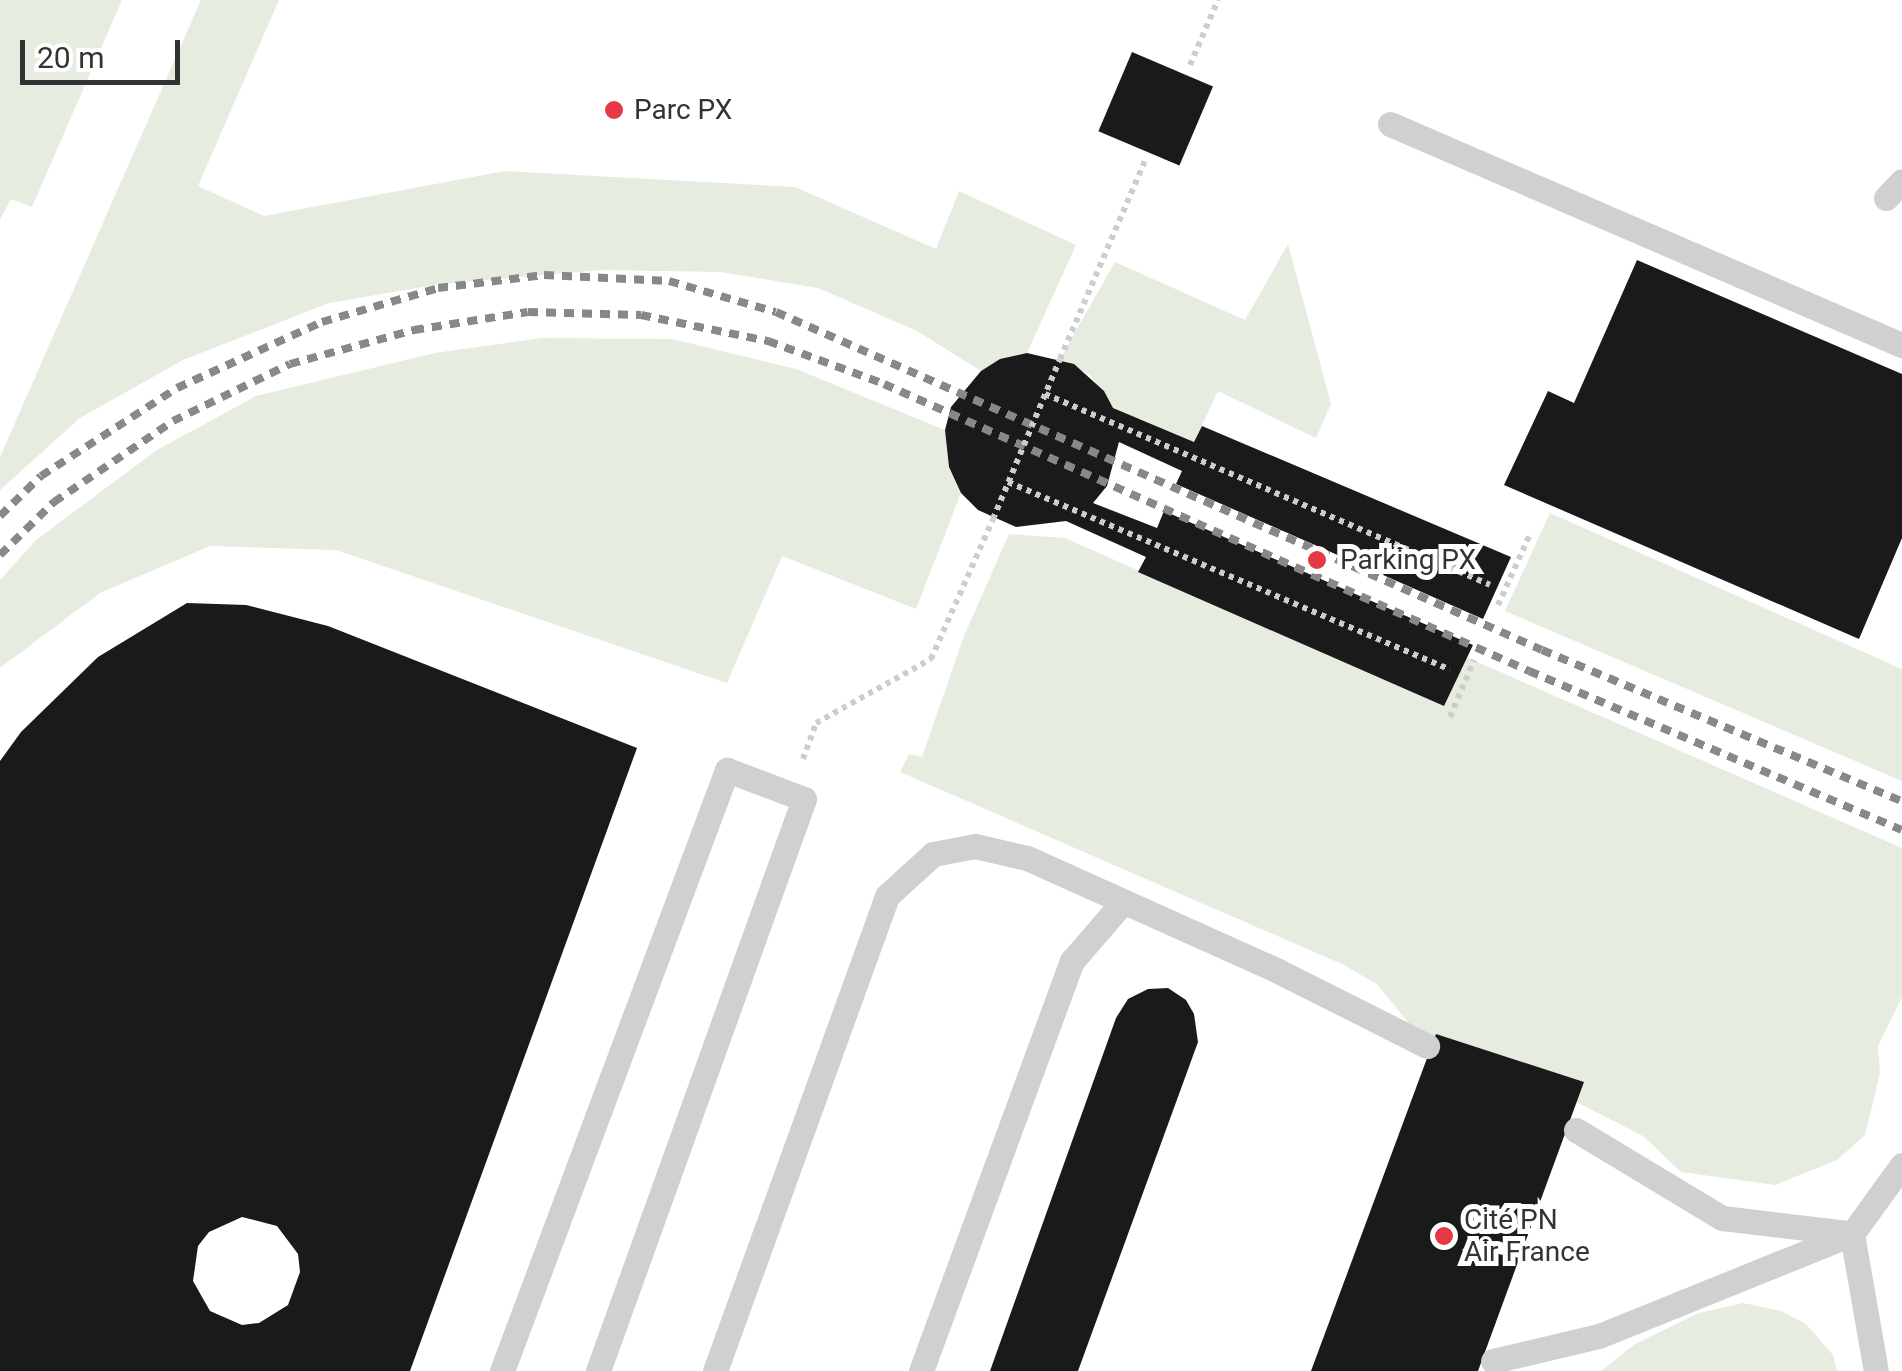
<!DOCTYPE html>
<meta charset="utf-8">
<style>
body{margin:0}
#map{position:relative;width:1902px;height:1371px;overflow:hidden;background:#fff;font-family:Roboto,sans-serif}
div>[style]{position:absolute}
.green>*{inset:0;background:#e6ecdf}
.building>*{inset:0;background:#1a1a1a;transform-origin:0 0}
.path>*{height:6px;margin-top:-3px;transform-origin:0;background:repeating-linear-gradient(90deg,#cdcdcd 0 5px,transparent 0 10px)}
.service>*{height:25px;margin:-12.5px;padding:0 12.5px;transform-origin:12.5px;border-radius:12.5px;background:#d0d0d0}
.rail>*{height:8px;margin-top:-4px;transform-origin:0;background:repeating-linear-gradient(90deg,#888 0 10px,transparent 0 18px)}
.path-bridge>*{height:6px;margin-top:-3px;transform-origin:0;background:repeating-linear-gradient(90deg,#cdcdcd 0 5px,transparent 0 10px)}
.dots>*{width:28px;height:28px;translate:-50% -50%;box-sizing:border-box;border:5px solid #fff;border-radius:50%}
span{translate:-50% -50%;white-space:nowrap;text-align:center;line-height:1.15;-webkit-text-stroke:10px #fff;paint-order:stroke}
.poi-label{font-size:28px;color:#333}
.left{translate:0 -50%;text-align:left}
.scale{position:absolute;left:20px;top:40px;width:160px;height:45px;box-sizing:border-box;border:5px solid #333;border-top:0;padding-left:12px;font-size:30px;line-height:35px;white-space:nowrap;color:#333;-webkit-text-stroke:8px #fff;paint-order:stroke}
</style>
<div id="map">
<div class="green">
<i style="clip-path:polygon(0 0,122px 0,32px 207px,11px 199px,0 220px)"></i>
<i style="clip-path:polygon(201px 0,279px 0,198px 186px,264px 216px,505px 171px,795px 187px,936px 249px,959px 191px,1076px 245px,1027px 353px,1000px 359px,981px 371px,917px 331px,818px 288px,721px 272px,602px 270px,440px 284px,329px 303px,183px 360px,80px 418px,0 490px,0 457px)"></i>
<i style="clip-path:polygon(1288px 244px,1331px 404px,1316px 438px,1218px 391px,1194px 442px,1113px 408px,1090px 375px,1060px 359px,1115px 262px,1245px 320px)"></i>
<i style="clip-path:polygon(542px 338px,672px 339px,796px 369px,945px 430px,949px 467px,961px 493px,916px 609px,782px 556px,727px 683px,336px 550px,210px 546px,100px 593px,0 668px,0 580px,36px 540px,157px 450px,256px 396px,435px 353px)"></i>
<i style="clip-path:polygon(1550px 513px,1902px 669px,1902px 781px,1505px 611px)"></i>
<i style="clip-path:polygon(1009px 534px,1065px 538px,1444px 706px,1466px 657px,1902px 848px,1902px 997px,1878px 1046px,1880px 1073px,1865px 1135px,1837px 1160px,1775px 1185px,1681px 1172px,1643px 1136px,1576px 1102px,1583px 1082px,1436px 1034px,1427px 1046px,1378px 985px,1344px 965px,900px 772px,909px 754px,922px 757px,964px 636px)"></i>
<i style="clip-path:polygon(1743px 1303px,1781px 1311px,1806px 1324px,1833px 1355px,1837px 1371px,1601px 1371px,1635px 1344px,1699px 1313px)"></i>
</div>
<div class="building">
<i style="left:1132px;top:52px;width:88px;height:86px;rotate:23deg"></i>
<i style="clip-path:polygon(1637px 260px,1902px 374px,1902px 538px,1859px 639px,1504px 485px,1548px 391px,1574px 403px)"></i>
<i style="clip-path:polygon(1027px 353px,1074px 364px,1104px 391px,1113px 408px,1194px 442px,1202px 426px,1511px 557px,1483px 619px,1176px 484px,1182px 471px,1119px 442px,1107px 486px,1093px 503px,1157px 528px,1164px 511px,1473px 645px,1444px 706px,1138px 572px,1146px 557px,1066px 521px,1016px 527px,978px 510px,961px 493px,949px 467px,945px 430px,951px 407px,981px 371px,1000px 359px)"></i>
<i style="clip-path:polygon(evenodd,187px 603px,246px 605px,328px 626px,637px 748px,410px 1371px,0 1371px,0 761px,21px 732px,98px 657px,187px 603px,242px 1217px,277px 1226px,298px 1254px,300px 1272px,288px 1305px,259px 1323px,242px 1325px,210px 1311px,193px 1281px,198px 1246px,209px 1232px,242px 1217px)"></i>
<i style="clip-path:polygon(1168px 988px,1186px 1000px,1194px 1014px,1198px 1042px,1078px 1371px,990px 1371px,1116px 1018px,1128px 999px,1148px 989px)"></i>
<i style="clip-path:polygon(1436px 1034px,1584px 1082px,1478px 1371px,1311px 1371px)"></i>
</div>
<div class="path">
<i style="left:1190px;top:65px;width:71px;rotate:-66.7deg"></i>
<i style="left:1060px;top:359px;width:215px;rotate:-66.8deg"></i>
<i style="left:1045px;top:394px;width:484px;rotate:23.2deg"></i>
<i style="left:1008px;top:482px;width:480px;rotate:23deg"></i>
<i style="left:1498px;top:605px;width:80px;rotate:-65.7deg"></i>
<i style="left:1450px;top:717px;width:62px;rotate:-67.2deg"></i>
<i style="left:803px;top:759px;width:38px;rotate:-70deg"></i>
<i style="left:816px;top:723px;width:132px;rotate:-29.1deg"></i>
<i style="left:931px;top:659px;width:153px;rotate:-66.1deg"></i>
</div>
<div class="service">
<i style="left:1390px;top:124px;width:558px;rotate:23.35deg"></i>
<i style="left:1886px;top:198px;width:23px;rotate:-47deg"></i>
<i style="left:1576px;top:1130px;width:170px;rotate:31.1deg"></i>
<i style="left:1722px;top:1218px;width:126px;rotate:6.8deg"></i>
<i style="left:1852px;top:1234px;width:139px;rotate:80.1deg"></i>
<i style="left:1493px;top:1361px;width:109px;rotate:-13.3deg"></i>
<i style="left:1599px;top:1336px;width:273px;rotate:-22deg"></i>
<i style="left:1852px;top:1234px;width:85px;rotate:-54.1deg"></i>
<i style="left:502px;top:1371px;width:642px;rotate:-69.48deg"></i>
<i style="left:727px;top:770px;width:82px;rotate:20.6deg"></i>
<i style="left:804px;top:799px;width:608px;rotate:109.81deg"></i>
<i style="left:715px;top:1371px;width:505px;rotate:-70.09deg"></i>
<i style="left:887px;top:896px;width:62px;rotate:-42.4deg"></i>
<i style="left:933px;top:854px;width:43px;rotate:-10.8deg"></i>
<i style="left:975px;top:846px;width:53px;rotate:13deg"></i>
<i style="left:1027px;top:858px;width:275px;rotate:24.2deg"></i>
<i style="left:1278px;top:971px;width:167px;rotate:26.7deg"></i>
<i style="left:921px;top:1371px;width:437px;rotate:-69.8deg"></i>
<i style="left:1072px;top:961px;width:78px;rotate:-49.2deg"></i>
</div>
<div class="rail">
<i style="left:0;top:516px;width:57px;rotate:-44.3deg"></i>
<i style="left:41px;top:476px;width:162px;rotate:-32.9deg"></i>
<i style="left:177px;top:388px;width:159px;rotate:-24.5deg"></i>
<i style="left:322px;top:322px;width:121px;rotate:-16.3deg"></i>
<i style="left:438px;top:288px;width:107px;rotate:-7deg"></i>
<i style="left:544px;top:275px;width:125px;rotate:2.7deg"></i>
<i style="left:669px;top:281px;width:111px;rotate:16.2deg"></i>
<i style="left:776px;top:312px;width:837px;rotate:23.81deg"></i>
<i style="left:1542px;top:650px;width:390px;rotate:22.8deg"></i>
<i style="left:0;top:555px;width:76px;rotate:-44.5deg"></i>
<i style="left:54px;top:502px;width:144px;rotate:-34.2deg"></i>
<i style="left:173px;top:421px;width:130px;rotate:-26deg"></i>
<i style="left:290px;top:364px;width:129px;rotate:-15.3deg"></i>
<i style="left:414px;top:330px;width:115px;rotate:-9deg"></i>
<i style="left:528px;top:312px;width:113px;rotate:1.5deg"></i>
<i style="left:641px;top:315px;width:130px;rotate:11.6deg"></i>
<i style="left:768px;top:341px;width:124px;rotate:20.3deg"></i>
<i style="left:884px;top:384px;width:706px;rotate:23.99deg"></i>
<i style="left:1529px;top:671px;width:405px;rotate:23.1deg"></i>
</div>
<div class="path-bridge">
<i style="left:993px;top:519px;width:173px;rotate:-67.3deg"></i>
</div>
<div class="dots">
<i style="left:614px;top:110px;background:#e63946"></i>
<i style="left:1317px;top:560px;background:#e63946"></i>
<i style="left:1444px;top:1236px;background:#e63946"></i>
</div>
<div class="poi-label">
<span class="left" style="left:634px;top:110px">Parc PX</span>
<span class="left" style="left:1340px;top:560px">Parking PX</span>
<span class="left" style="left:1464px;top:1236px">Cité PN<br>Air France</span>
</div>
<div class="scale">20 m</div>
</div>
